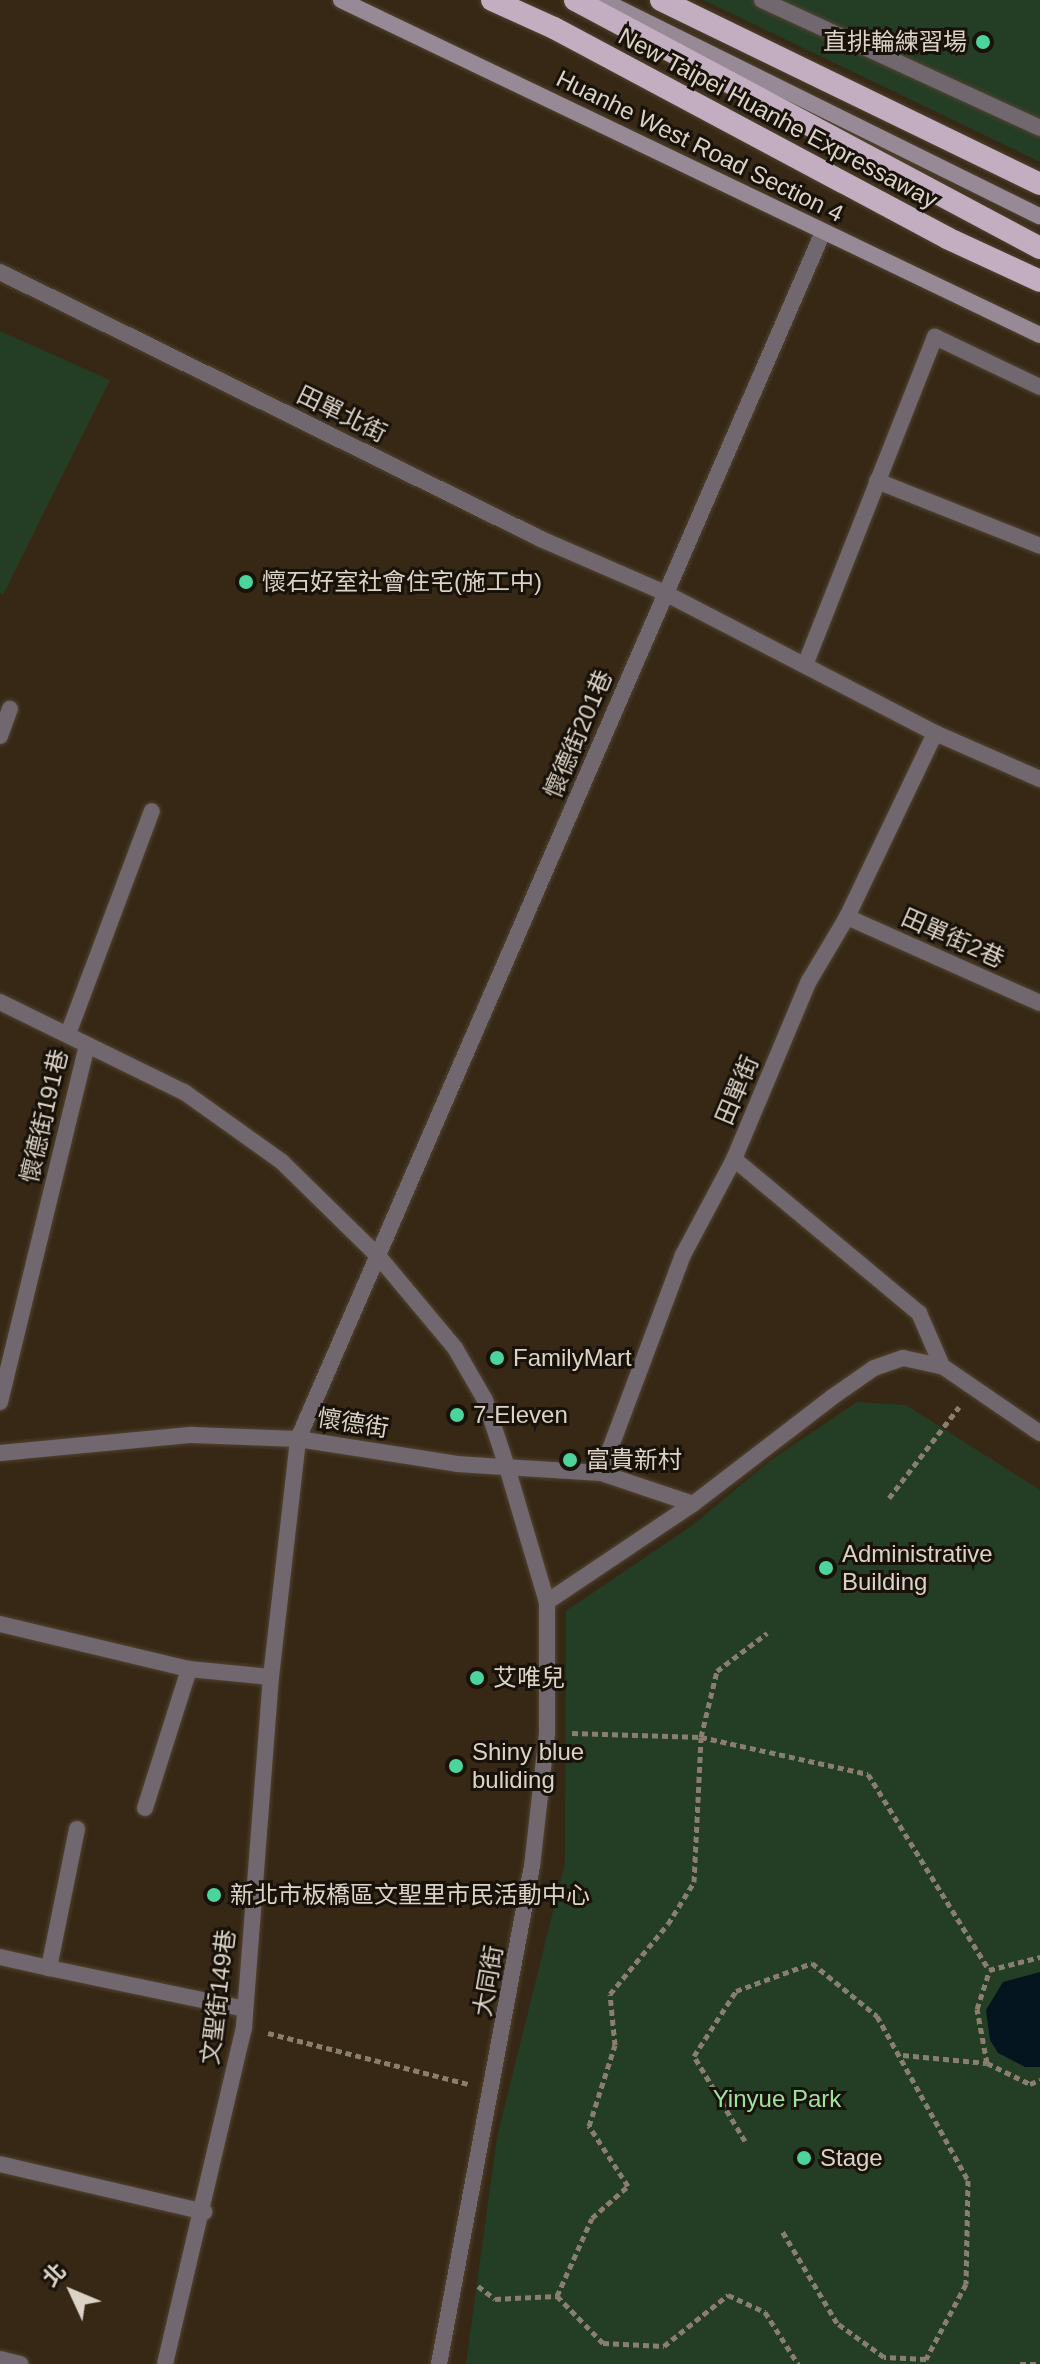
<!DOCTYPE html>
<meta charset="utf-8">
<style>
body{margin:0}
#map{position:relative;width:1040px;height:2364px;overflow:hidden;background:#362815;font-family:Arial,"Noto Sans TC",sans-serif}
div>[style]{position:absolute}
.green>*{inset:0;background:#243d25}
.water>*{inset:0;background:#041520}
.path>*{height:5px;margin-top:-2.5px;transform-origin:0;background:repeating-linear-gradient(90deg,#8a7f6f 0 6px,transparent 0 10px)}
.roads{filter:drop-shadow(0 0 2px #514331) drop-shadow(0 0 2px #514331)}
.service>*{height:16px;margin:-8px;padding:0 8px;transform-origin:8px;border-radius:8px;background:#70676f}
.minor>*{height:16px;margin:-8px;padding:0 8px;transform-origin:8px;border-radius:8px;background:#70676f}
.secondary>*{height:16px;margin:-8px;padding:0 8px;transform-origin:8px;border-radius:8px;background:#978995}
.trunk>*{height:22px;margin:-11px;padding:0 11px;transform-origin:11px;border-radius:11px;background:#c2aec0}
.dots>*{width:22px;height:22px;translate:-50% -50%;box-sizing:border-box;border:4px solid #18120a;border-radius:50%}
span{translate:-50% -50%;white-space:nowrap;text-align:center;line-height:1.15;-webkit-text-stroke:6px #18120a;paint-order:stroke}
.poi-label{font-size:24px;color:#dcd3c7}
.right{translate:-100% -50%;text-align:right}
.left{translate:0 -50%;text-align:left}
.street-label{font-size:24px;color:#dcd3c7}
.park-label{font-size:24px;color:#9fe2a0}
.north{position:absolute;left:32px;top:2252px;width:80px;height:80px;-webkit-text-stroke:6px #18120a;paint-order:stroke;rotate:314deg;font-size:22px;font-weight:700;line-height:32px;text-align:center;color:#dcd3c7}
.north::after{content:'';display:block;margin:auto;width:28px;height:36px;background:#dcd3c7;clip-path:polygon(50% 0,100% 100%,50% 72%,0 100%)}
</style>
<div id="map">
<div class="green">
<i style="clip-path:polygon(703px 0,1040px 0,1040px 162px,922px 105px)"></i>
<i style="clip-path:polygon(0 331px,110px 380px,3px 595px,0 593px)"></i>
<i style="clip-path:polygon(857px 1402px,906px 1405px,1040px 1490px,1040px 2364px,466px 2364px,497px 2137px,565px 1863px,566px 1611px,693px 1525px,771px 1460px)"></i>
</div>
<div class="water">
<i style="clip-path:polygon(1040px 1972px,1040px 2067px,1025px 2067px,998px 2053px,990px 2040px,986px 2010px,1003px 1982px)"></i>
</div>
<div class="path">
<i style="left:889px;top:1498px;width:115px;rotate:-52.4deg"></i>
<i style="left:572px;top:1733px;width:129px;rotate:1.8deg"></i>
<i style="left:701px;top:1737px;width:171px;rotate:12.5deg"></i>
<i style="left:868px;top:1774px;width:230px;rotate:58.3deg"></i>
<i style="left:989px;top:1970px;width:53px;rotate:-14.3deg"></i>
<i style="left:268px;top:2033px;width:206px;rotate:14.3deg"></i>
<i style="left:903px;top:2055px;width:84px;rotate:5.4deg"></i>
<i style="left:987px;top:2063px;width:48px;rotate:26deg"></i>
<i style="left:1030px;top:2084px;width:11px;rotate:-22deg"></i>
<i style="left:987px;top:2063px;width:55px;rotate:-100.5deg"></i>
<i style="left:977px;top:2009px;width:40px;rotate:-72deg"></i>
<i style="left:745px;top:2141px;width:99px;rotate:-121deg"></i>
<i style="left:694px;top:2056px;width:77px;rotate:-57.1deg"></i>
<i style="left:736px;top:1991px;width:81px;rotate:-20.2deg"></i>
<i style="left:812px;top:1963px;width:84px;rotate:39.2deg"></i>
<i style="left:877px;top:2016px;width:188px;rotate:61deg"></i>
<i style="left:968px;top:2180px;width:104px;rotate:91.1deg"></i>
<i style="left:966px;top:2284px;width:85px;rotate:118.1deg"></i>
<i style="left:926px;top:2359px;width:42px;rotate:-177.3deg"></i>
<i style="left:884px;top:2357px;width:58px;rotate:-144.1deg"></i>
<i style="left:837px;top:2323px;width:109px;rotate:-120.8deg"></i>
<i style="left:478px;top:2286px;width:21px;rotate:37deg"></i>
<i style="left:495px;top:2299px;width:62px;rotate:-2.8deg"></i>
<i style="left:557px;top:2296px;width:66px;rotate:45.6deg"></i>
<i style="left:603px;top:2343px;width:61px;rotate:2.8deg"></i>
<i style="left:664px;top:2346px;width:82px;rotate:-38.6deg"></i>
<i style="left:728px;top:2295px;width:41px;rotate:24.7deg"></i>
<i style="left:765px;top:2312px;width:62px;rotate:57.6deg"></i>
<i style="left:557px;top:2296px;width:85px;rotate:-65.8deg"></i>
<i style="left:592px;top:2218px;width:48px;rotate:-41.6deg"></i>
<i style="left:628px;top:2186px;width:72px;rotate:-123deg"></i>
<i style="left:589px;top:2126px;width:85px;rotate:-72.2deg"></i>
<i style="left:615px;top:2045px;width:51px;rotate:-95.6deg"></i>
<i style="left:610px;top:1994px;width:91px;rotate:-50.4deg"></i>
<i style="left:668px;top:1924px;width:49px;rotate:-58.2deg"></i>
<i style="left:694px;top:1882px;width:145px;rotate:-87.2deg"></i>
<i style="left:701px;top:1737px;width:68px;rotate:-76.4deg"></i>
<i style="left:717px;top:1671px;width:63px;rotate:-37.2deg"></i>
<i style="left:1020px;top:2364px;width:20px"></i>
</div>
<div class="roads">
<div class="service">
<i style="left:762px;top:0;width:306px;rotate:24.7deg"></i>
<i style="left:935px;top:337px;width:116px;rotate:25.5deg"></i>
<i style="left:68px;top:1034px;width:238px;rotate:-69.4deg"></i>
<i style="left:145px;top:1808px;width:146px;rotate:-72.4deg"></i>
<i style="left:77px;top:1829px;width:142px;rotate:101.4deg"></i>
<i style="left:49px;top:1968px;width:200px;rotate:11.8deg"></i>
<i style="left:0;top:1957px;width:50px;rotate:12.7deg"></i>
<i style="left:0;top:2164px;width:210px;rotate:13.2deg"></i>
<i style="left:0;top:2359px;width:21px;rotate:14deg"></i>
</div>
<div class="minor">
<i style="left:0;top:272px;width:603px;rotate:26.27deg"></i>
<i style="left:541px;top:539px;width:135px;rotate:23.5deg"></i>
<i style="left:665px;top:593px;width:304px;rotate:27.4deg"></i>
<i style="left:935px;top:733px;width:115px;rotate:23.7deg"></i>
<i style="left:877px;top:481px;width:175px;rotate:21.7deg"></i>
<i style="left:805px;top:665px;width:353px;rotate:-68.4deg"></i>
<i style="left:0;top:736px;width:29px;rotate:-70deg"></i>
<i style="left:847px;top:917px;width:211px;rotate:24deg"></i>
<i style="left:0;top:1002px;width:205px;rotate:26.1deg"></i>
<i style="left:184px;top:1092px;width:120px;rotate:35.5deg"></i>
<i style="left:282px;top:1162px;width:136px;rotate:44.4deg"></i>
<i style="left:379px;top:1257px;width:119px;rotate:50.1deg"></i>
<i style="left:455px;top:1348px;width:60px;rotate:60deg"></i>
<i style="left:485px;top:1400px;width:67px;rotate:71.8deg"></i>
<i style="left:506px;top:1464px;width:144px;rotate:73.5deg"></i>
<i style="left:547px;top:1602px;width:131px;rotate:90deg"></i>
<i style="left:547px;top:1733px;width:134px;rotate:96.4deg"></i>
<i style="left:532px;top:1866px;width:507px;rotate:100.58deg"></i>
<i style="left:734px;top:1159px;width:241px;rotate:39.8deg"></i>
<i style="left:919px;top:1313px;width:58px;rotate:66.5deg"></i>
<i style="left:0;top:1402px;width:366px;rotate:-76.3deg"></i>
<i style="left:0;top:1453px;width:193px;rotate:-5.4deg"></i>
<i style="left:192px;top:1435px;width:106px;rotate:2.2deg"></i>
<i style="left:298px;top:1439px;width:161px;rotate:8.9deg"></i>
<i style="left:457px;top:1464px;width:144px;rotate:3.6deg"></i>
<i style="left:601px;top:1473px;width:97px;rotate:18.6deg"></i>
<i style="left:601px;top:1473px;width:233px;rotate:-69.4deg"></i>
<i style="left:683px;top:1255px;width:109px;rotate:-62deg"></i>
<i style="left:734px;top:1159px;width:193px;rotate:-67.2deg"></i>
<i style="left:809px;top:981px;width:74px;rotate:-59.3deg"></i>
<i style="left:847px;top:917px;width:204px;rotate:-64.4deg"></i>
<i style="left:547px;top:1602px;width:176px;rotate:-33.9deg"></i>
<i style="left:693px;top:1504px;width:174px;rotate:-37.5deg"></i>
<i style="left:831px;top:1398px;width:52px;rotate:-34.9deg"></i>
<i style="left:874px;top:1368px;width:31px;rotate:-19deg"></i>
<i style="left:903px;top:1358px;width:40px;rotate:12deg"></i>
<i style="left:942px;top:1366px;width:119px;rotate:34.4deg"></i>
<i style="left:0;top:1624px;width:194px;rotate:13.4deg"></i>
<i style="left:189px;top:1669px;width:82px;rotate:5.6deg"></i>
<i style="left:165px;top:2364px;width:346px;rotate:-76.8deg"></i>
<i style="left:244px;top:2027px;width:351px;rotate:-85.6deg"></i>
<i style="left:271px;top:1677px;width:240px;rotate:-83.5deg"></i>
<i style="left:298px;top:1439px;width:1316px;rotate:-66.49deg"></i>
</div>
<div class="secondary">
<i style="left:341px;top:0;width:775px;rotate:25.61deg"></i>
<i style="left:602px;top:0;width:488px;rotate:26.3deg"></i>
</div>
<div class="trunk">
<i style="left:492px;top:0;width:68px;rotate:24.3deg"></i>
<i style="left:554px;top:28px;width:446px;rotate:28.1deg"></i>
<i style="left:947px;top:238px;width:102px;rotate:24.8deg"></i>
<i style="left:575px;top:0;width:527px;rotate:28.07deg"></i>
<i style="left:661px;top:0;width:421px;rotate:25.9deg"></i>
</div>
</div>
<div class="dots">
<i style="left:983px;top:42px;background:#4bd49b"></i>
<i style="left:246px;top:582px;background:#4bd49b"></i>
<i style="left:497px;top:1358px;background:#4bd49b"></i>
<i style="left:457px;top:1415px;background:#4bd49b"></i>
<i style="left:570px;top:1460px;background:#4bd49b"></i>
<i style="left:826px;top:1568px;background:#4bd49b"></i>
<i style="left:477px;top:1678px;background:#4bd49b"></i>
<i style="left:456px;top:1766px;background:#4bd49b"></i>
<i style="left:214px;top:1895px;background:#4bd49b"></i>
<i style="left:804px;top:2158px;background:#4bd49b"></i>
</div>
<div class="poi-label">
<span class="right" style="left:967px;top:42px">直排輪練習場</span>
<span class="left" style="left:262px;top:582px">懷石好室社會住宅(施工中)</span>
<span class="left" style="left:513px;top:1358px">FamilyMart</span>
<span class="left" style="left:473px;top:1415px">7-Eleven</span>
<span class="left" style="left:586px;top:1460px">富貴新村</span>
<span class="left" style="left:842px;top:1568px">Administrative<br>Building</span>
<span class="left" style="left:493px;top:1678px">艾唯兒</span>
<span class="left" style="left:472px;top:1766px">Shiny blue<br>buliding</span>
<span class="left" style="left:230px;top:1895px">新北市板橋區文聖里市民活動中心</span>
<span class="left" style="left:820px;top:2158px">Stage</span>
</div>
<div class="street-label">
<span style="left:778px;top:118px;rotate:28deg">New Taipei Huanhe Expressaway</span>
<span style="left:700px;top:146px;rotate:26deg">Huanhe West Road Section 4</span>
<span style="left:342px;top:414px;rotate:26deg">田單北街</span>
<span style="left:578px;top:734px;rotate:-67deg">懷德街201巷</span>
<span style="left:953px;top:938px;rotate:24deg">田單街2巷</span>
<span style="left:737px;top:1090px;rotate:-67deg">田單街</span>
<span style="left:44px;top:1116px;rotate:-77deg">懷德街191巷</span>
<span style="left:353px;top:1423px;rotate:9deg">懷德街</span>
<span style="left:488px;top:1981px;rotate:-80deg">大同街</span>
<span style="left:218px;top:1997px;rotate:-83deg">文聖街149巷</span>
</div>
<div class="park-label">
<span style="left:777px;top:2099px">Yinyue Park</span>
</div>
<div class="north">北</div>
</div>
